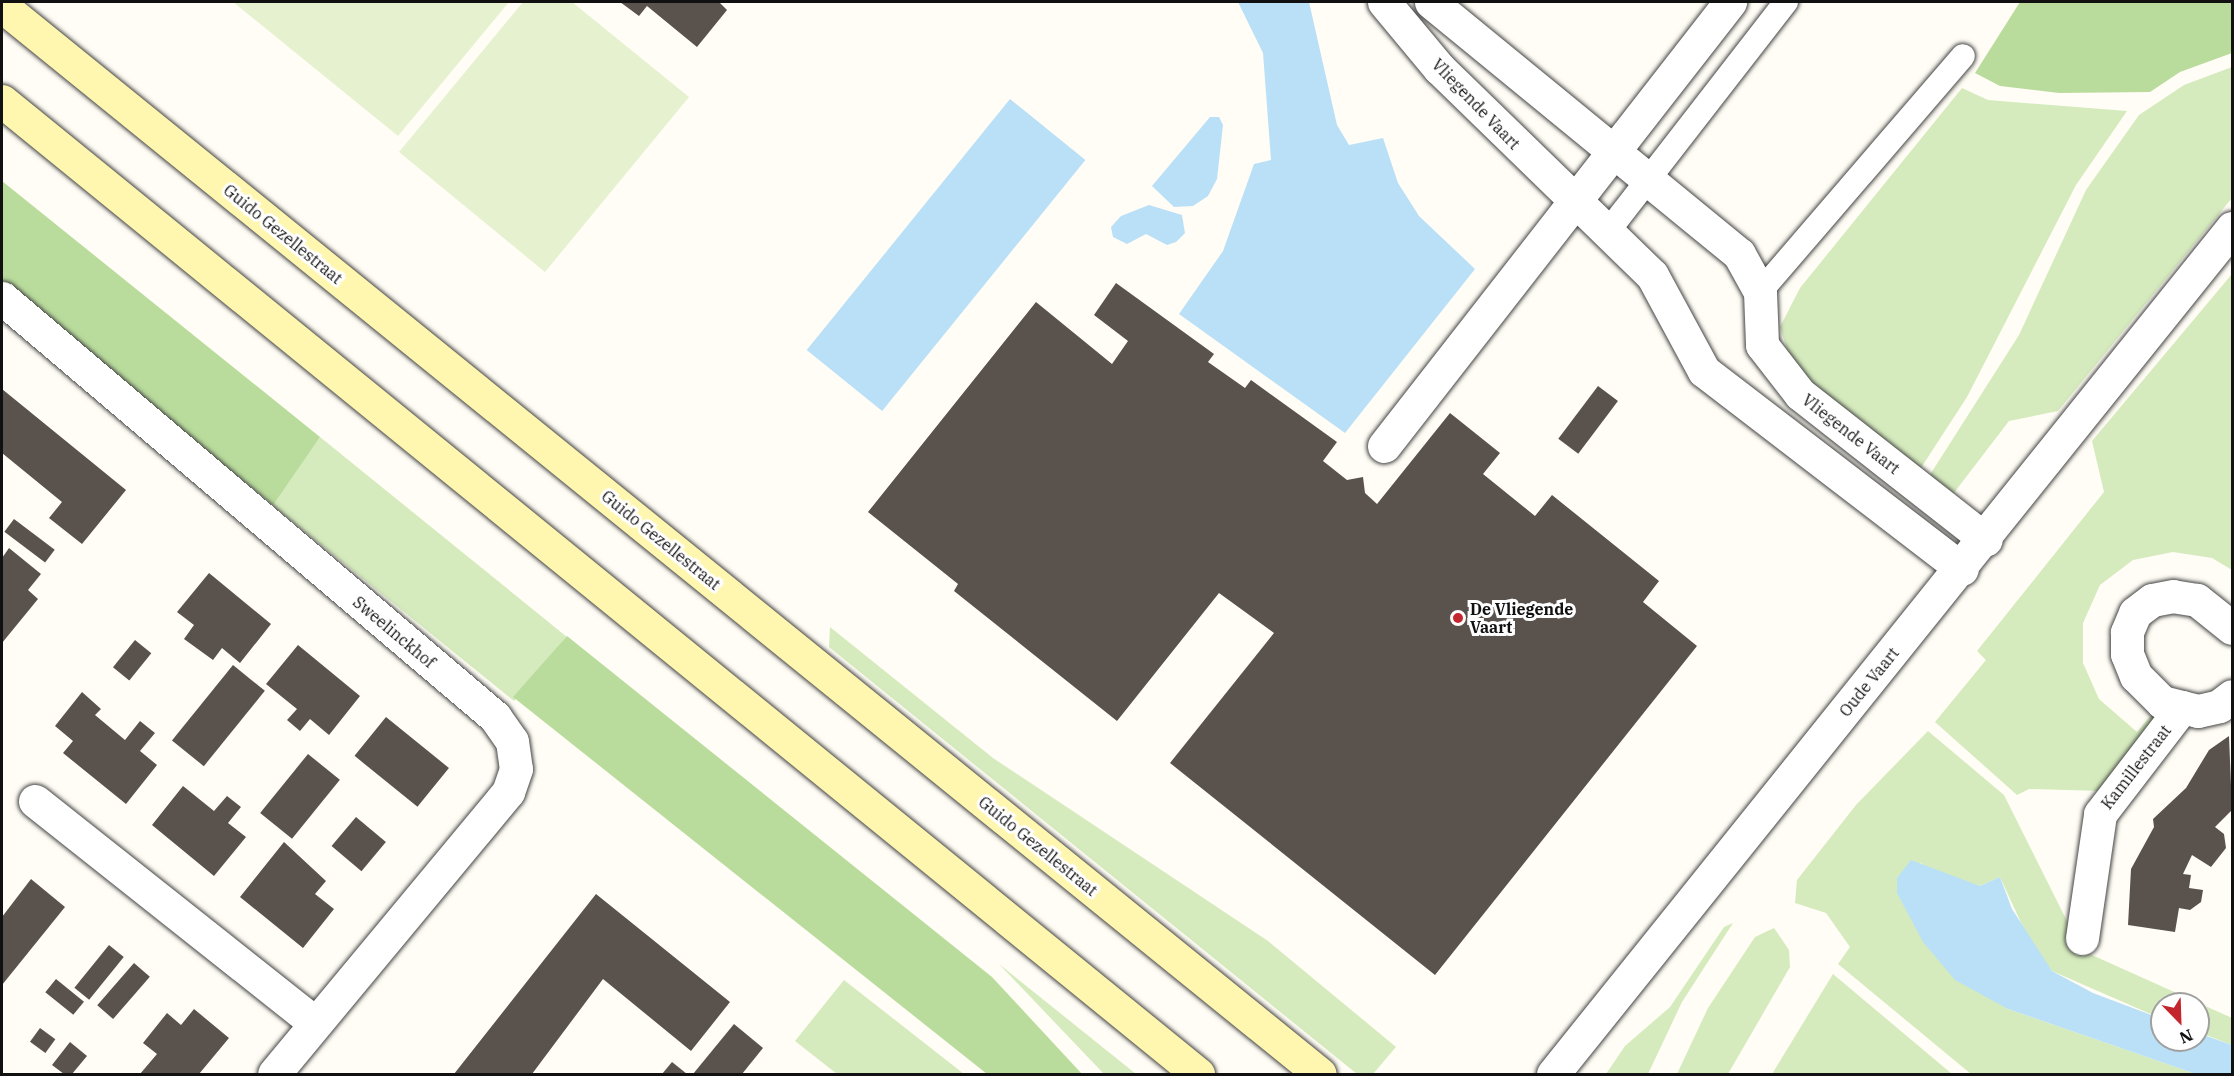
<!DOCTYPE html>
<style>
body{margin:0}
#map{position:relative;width:2234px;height:1076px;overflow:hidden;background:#fffdf5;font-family:"IBM Plex Serif",serif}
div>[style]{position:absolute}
.green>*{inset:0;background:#d5ebbd;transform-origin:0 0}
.forest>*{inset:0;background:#b9dc9c}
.pitch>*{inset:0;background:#e6f2cf}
.water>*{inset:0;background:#b9e0f7;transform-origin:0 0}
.building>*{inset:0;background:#5a524d;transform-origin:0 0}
.roads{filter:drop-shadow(0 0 2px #444) drop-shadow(0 0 2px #444)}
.service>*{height:24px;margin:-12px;padding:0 12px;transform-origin:12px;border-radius:12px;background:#fff}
.pedestrian>*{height:33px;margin:-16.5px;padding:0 16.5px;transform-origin:16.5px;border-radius:16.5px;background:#fff}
.minor>*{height:33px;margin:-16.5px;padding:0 16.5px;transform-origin:16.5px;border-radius:16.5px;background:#fff}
.secondary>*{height:33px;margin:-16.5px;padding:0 16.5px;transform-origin:16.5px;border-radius:16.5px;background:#fff6b0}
.dots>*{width:16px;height:16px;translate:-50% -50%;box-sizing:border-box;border:3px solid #fff;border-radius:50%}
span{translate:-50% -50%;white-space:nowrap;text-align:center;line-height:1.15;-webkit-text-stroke:6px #fff;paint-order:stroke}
.street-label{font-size:16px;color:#111}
.poi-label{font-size:16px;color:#111;font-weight:700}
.left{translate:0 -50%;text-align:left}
.frame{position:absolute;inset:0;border:3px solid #111;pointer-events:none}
.north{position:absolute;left:2150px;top:992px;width:60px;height:60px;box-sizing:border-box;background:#fff;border:2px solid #a0a0a0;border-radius:50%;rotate:157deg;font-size:16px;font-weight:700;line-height:24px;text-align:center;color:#111}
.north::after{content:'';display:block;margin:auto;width:21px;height:27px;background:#c4262e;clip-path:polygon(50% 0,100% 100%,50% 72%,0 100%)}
</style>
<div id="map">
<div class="green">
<i style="clip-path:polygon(2232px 67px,2232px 198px,2058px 411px,2009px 421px,1950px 498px,1926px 481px,2019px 335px,2086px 190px,2139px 115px,2184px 85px)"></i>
<i style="clip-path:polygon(1962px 88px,1988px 100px,2127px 111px,2076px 185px,1967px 397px,1917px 474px,1793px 368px,1780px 327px,1800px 288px)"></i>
<i style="clip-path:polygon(2232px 274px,2232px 570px,2212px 558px,2173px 552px,2133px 560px,2100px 585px,2083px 623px,2083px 663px,2099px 699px,2137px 732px,2162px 702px,2163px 712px,2102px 791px,2029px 789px,2017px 795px,1935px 722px,1986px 660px,1977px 651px,2104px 492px,2092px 441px)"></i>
<i style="left:320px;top:437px;width:317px;height:83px;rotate:39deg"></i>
<i style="clip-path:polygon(830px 627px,993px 758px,1268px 941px,1396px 1047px,1373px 1074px,1357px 1074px,829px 647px)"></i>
<i style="clip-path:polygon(1928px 731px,2004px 795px,2076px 939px,2092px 955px,2232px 1018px,2232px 1045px,2198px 1032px,2198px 1004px,2162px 1004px,2162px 1019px,2052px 971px,2028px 938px,2000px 877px,1980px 886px,1931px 871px,1920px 862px,2008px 1009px,2196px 1074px,1971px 1074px,1838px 964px,1850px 947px,1826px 913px,1795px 903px,1797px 880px,1856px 805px)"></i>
<i style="clip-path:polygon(1733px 923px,1682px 1002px,1648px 1074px,1606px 1074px,1625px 1046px,1670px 1007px,1724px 927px)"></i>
<i style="clip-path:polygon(1774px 928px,1789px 950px,1790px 967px,1728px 1074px,1677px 1074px,1708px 1008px,1755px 937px)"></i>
<i style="clip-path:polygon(999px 964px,1136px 1074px,1104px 1074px)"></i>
<i style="clip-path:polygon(1833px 974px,1952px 1074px,1772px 1074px)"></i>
<i style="clip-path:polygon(844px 980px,964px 1074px,837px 1074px,795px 1041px)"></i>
</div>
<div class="forest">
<i style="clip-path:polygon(2020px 2px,2232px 2px,2232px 53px,2180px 72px,2150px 92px,2059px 93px,2000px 86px,1975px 73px)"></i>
<i style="clip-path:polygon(2px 181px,320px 437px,273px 505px,2px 285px)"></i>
<i style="clip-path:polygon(567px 636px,992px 977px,1082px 1074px,987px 1074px,513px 697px)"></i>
</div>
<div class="pitch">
<i style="clip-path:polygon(233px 2px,509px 2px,398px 136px)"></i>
<i style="clip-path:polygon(523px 2px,572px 2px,689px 97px,545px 272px,399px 152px)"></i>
</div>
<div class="water">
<i style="clip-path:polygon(1238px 2px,1309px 2px,1337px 125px,1349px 145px,1383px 138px,1398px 183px,1419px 216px,1475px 269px,1345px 433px,1179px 314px,1223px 251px,1254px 164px,1271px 160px,1263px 53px)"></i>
<i style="left:1010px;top:99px;width:97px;height:323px;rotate:39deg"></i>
<i style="clip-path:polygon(1210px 117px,1219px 117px,1223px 125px,1217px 179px,1208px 196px,1193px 206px,1174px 207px,1152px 186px)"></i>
<i style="clip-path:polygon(1149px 205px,1182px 215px,1185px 233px,1176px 242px,1167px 245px,1146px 234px,1127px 244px,1113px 237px,1111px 227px,1121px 216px)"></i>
<i style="clip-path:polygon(1911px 860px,1980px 886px,2000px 877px,2012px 909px,2052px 971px,2093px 993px,2162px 1019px,2162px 1040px,2198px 1040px,2198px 1033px,2232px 1045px,2232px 1074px,2196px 1074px,2008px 1009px,1955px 980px,1923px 942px,1897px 893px,1897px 878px)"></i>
</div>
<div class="building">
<i style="clip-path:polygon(620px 2px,719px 2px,727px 10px,697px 47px,647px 6px,639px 16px)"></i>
<i style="clip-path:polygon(1116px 283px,1214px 354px,1208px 362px,1245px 388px,1251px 380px,1337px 442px,1323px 461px,1347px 480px,1363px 477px,1365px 493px,1377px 504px,1450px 413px,1500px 453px,1483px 474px,1535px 516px,1552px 495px,1659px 581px,1643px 602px,1697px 646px,1435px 975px,1170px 763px,1274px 633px,1219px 593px,1117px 721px,954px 591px,958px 584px,868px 512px,1036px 302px,1112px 364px,1128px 341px,1094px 315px)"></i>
<i style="left:1598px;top:386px;width:25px;height:66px;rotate:37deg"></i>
<i style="clip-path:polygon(2px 389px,126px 490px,82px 544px,49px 518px,62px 502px,2px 453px)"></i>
<i style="left:14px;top:519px;width:51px;height:16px;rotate:37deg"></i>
<i style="clip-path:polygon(9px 548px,41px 574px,28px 590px,38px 599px,2px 643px,2px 558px)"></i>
<i style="clip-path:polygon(209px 573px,271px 624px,240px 663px,222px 648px,213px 660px,184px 639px,194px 625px,177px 612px)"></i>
<i style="left:135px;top:640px;width:21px;height:35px;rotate:39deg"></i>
<i style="clip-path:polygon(298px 645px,360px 696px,329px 735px,310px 719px,300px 731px,287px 720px,297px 709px,266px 684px)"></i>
<i style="left:233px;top:665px;width:41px;height:97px;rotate:39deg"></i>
<i style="clip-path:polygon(82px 692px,101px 709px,95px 715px,125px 740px,140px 721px,155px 733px,140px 751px,157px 765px,126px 804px,63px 753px,73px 741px,55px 726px)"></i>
<i style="left:386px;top:717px;width:81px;height:50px;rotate:39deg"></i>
<i style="clip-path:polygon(2229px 736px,2232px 810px,2215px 827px,2224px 834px,2226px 848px,2211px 867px,2192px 855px,2183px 874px,2191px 875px,2189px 888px,2203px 890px,2201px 902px,2190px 910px,2179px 908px,2175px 932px,2128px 925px,2131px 869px,2154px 827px,2153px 819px,2186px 788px,2209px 750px)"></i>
<i style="left:308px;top:754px;width:41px;height:76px;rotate:39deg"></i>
<i style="clip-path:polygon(183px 786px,214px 811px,227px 796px,241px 807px,228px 823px,246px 837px,214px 876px,152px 825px)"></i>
<i style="left:356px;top:817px;width:39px;height:38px;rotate:40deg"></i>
<i style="clip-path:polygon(284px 842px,326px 881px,315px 894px,334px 909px,303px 948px,240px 897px)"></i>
<i style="clip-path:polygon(31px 879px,65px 907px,2px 985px,2px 917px)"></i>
<i style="clip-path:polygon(596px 894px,730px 1002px,691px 1051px,603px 979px,532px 1074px,454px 1074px)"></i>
<i style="left:109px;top:945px;width:19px;height:55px;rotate:39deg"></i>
<i style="left:134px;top:963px;width:21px;height:56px;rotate:41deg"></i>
<i style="left:56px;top:979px;width:36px;height:17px;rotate:39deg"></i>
<i style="clip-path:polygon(194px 1009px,229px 1038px,199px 1074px,140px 1074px,157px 1054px,143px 1043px,167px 1013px,181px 1025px)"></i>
<i style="clip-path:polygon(734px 1024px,763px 1048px,742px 1074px,693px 1074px)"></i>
<i style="left:40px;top:1028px;width:19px;height:17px;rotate:36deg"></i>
<i style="clip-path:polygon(70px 1042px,87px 1056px,72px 1074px,64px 1074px,52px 1065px)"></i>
<i style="clip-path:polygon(672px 1062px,687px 1074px,662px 1074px)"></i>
</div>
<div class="roads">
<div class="service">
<i style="left:1609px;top:230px;width:289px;rotate:-52.2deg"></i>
<i style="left:1760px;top:292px;width:311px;rotate:-49.3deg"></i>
</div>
<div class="pedestrian">
<i style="left:1384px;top:446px;width:563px;rotate:-52.07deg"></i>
</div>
<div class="minor">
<i style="left:1384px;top:2px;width:86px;rotate:50.2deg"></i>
<i style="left:1439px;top:68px;width:297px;rotate:44.2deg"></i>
<i style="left:1652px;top:275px;width:109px;rotate:61.6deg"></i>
<i style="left:1704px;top:371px;width:325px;rotate:37.5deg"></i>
<i style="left:1431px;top:2px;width:398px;rotate:39.3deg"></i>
<i style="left:1739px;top:254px;width:43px;rotate:61.1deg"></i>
<i style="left:1760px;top:292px;width:53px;rotate:87.8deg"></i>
<i style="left:1762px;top:345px;width:62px;rotate:52.2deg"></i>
<i style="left:1800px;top:394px;width:236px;rotate:38.1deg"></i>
<i style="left:2px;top:298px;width:647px;rotate:40.36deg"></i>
<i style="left:495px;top:717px;width:29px;rotate:55deg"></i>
<i style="left:512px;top:741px;width:28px;rotate:82deg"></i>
<i style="left:516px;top:769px;width:24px;rotate:109deg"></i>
<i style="left:508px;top:792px;width:366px;rotate:129.7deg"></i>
<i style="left:2232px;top:628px;width:45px;rotate:-141.3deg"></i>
<i style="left:2197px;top:600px;width:24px;rotate:-171deg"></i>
<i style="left:2173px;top:596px;width:21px;rotate:169deg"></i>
<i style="left:2152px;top:600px;width:21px;rotate:143deg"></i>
<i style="left:2135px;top:613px;width:21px;rotate:113deg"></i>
<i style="left:2127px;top:632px;width:22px;rotate:90deg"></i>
<i style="left:2127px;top:654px;width:24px;rotate:68deg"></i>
<i style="left:2136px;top:676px;width:37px;rotate:45deg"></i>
<i style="left:2162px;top:702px;width:37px;rotate:14deg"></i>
<i style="left:2198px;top:711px;width:22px;rotate:-13deg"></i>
<i style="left:2219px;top:706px;width:16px;rotate:-38deg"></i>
<i style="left:35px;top:801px;width:357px;rotate:38.4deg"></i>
<i style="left:2082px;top:938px;width:125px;rotate:-81.7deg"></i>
<i style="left:2100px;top:814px;width:135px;rotate:-52.5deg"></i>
<i style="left:1553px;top:1074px;width:1085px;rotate:-51.25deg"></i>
</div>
<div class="secondary">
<i style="left:2px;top:6px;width:1696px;rotate:39.02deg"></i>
<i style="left:2px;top:101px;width:1542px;rotate:39.13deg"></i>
</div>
</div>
<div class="dots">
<i style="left:1458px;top:618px;background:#c4262e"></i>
</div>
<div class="street-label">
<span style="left:1476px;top:104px;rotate:46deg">Vliegende Vaart</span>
<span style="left:283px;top:234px;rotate:39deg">Guido Gezellestraat</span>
<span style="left:1851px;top:434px;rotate:38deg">Vliegende Vaart</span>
<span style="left:661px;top:540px;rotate:39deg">Guido Gezellestraat</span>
<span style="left:394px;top:632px;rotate:40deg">Sweelinckhof</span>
<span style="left:1869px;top:682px;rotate:-51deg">Oude Vaart</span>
<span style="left:2136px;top:767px;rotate:-52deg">Kamillestraat</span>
<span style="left:1038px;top:846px;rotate:39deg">Guido Gezellestraat</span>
</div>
<div class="poi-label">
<span class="left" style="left:1470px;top:618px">De Vliegende<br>Vaart</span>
</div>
<div class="frame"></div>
<div class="north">N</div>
</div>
